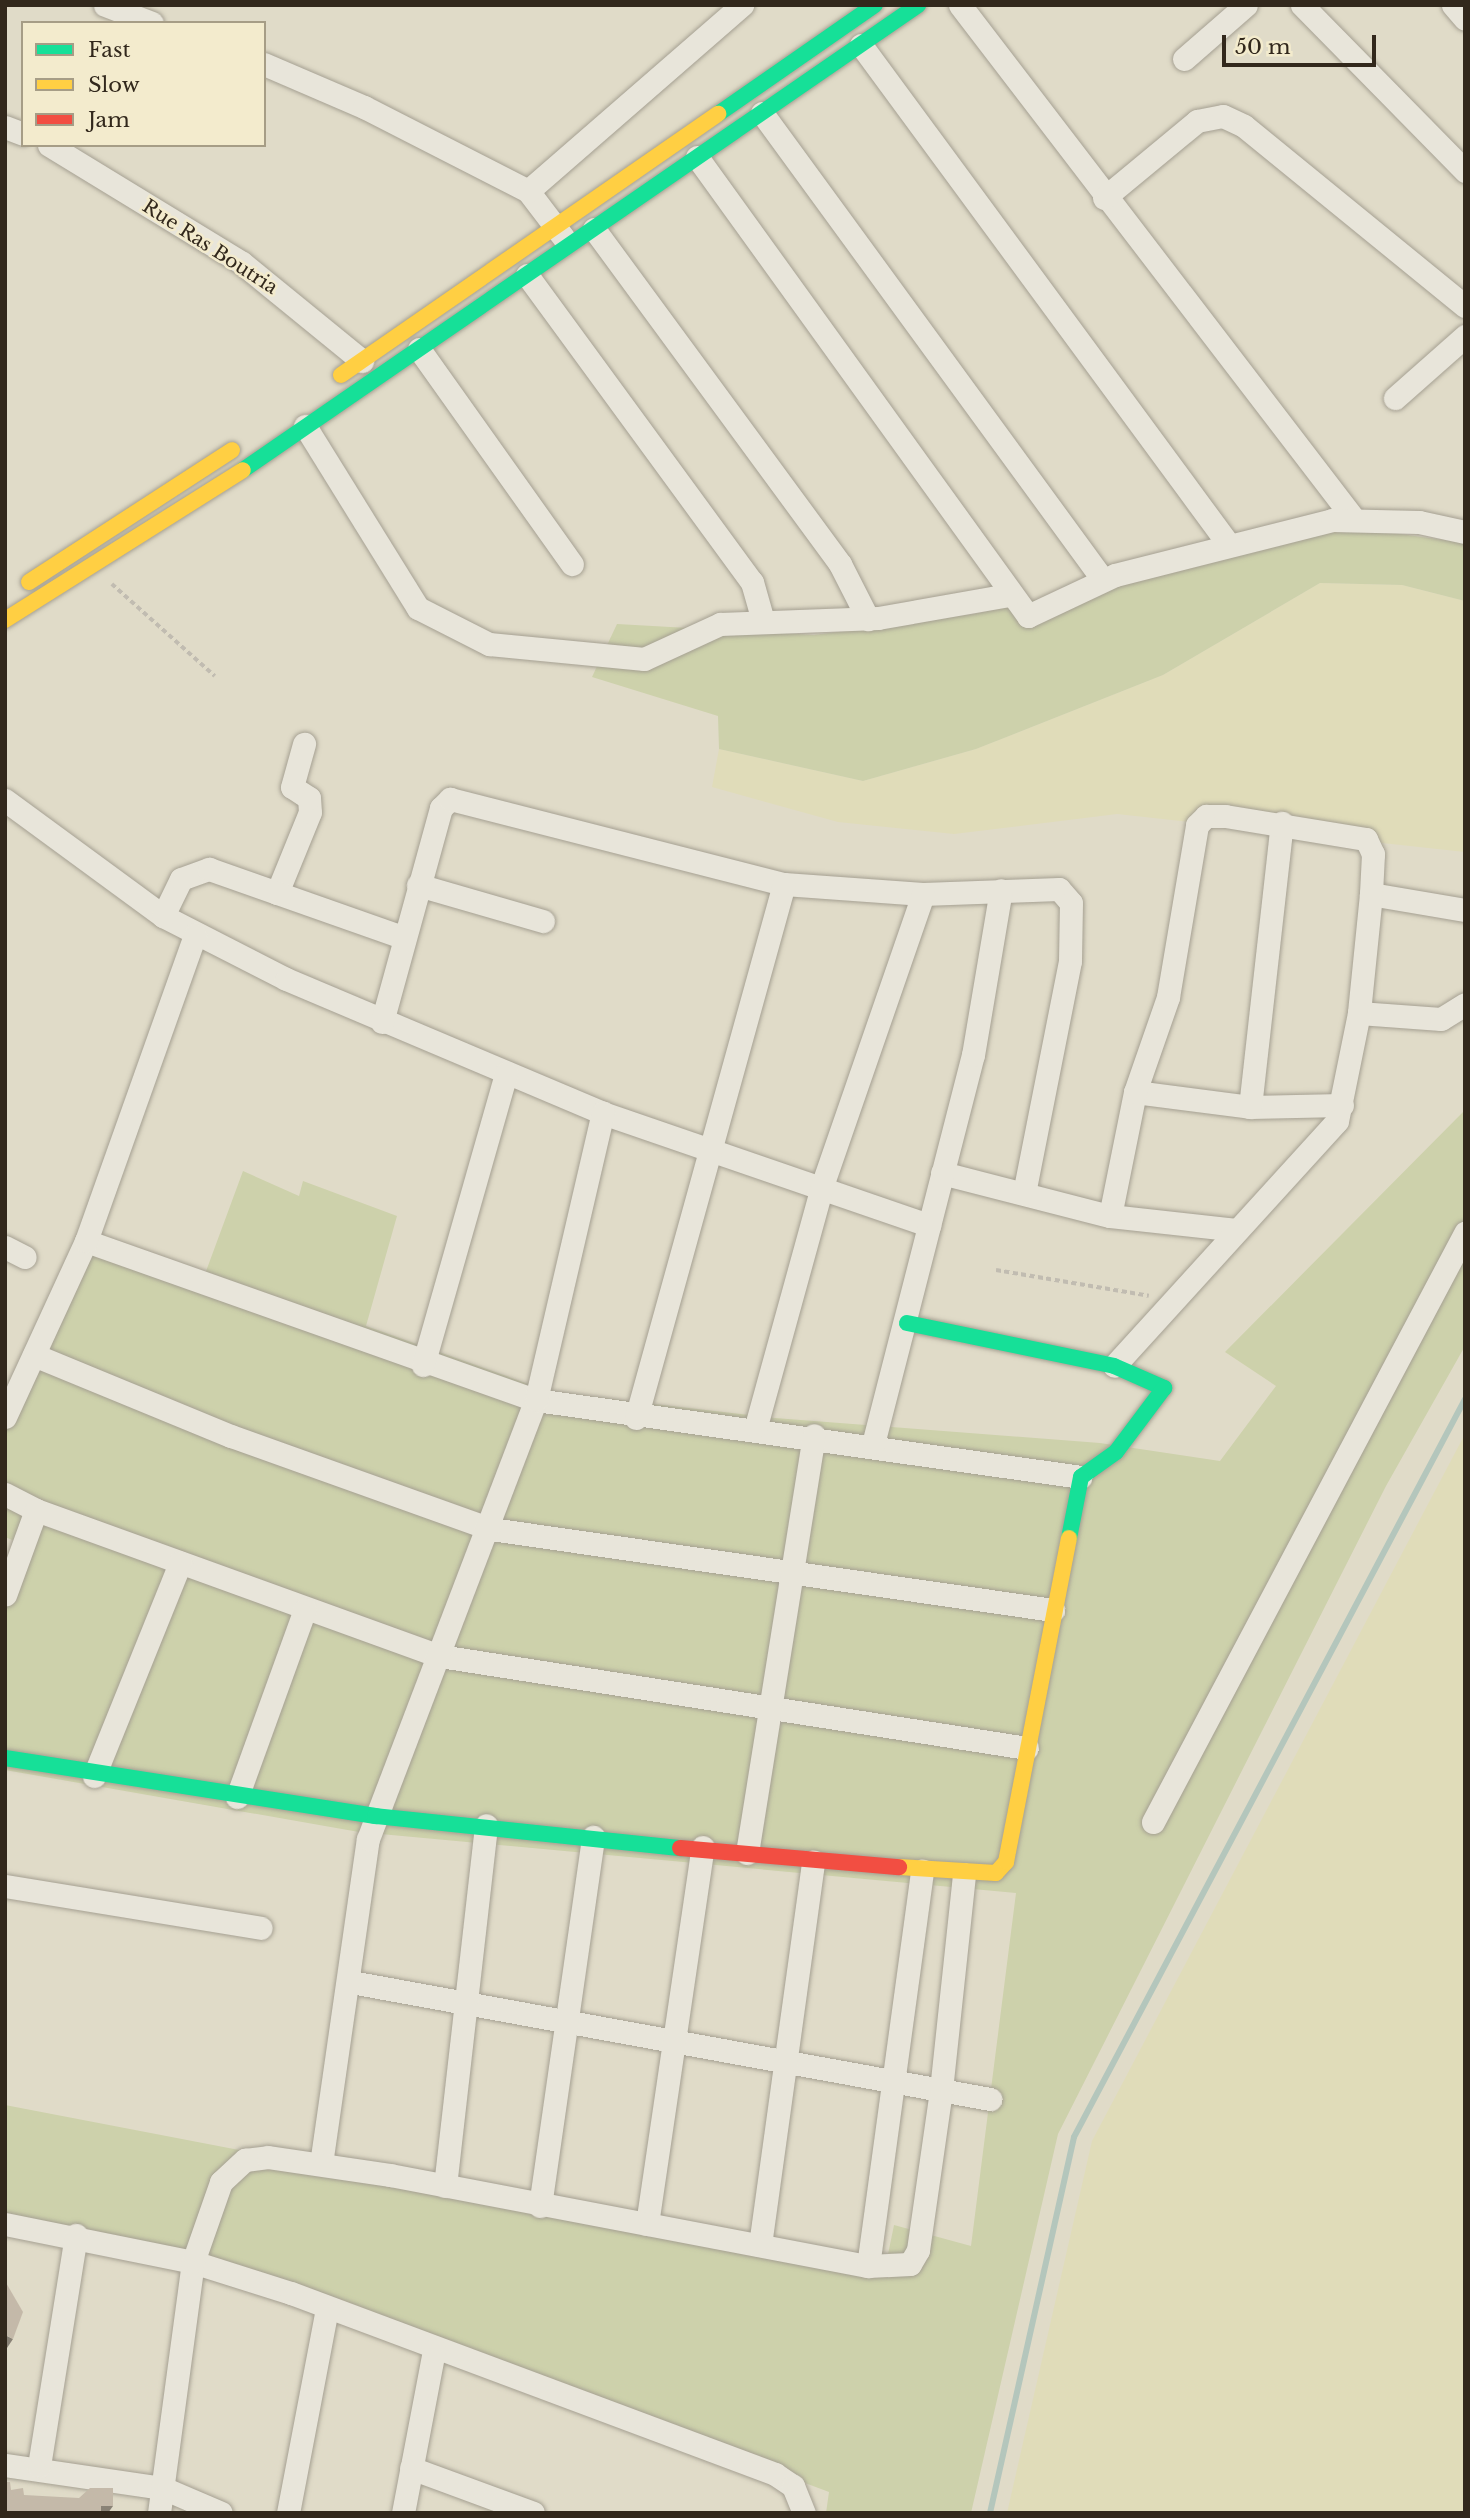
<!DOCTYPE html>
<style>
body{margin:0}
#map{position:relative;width:1470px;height:2518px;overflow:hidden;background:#e0dbc8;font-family:"Libre Baskerville",serif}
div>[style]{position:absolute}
.farmland>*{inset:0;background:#e0dcb9}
.green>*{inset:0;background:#cdd1ab}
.stream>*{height:6px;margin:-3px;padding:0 3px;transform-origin:3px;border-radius:3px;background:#b4c6bc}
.path>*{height:3.5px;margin-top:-1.75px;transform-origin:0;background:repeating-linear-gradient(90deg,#c1bcb1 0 5px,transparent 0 8.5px)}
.roads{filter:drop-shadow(0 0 2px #a5a092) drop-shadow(0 0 2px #a5a092)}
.street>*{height:23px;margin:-11.5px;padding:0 11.5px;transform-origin:11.5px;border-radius:11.5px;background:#e8e5da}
.fast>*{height:16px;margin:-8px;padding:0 8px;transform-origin:8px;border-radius:8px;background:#16e098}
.slow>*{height:16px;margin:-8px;padding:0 8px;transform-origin:8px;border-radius:8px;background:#ffcf43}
.jam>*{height:16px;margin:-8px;padding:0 8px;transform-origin:8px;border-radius:8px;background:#f24e42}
.shaded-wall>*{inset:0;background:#898276}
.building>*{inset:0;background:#c4b9a9}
span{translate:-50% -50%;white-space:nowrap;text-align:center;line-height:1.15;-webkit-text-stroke:5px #f3ebcd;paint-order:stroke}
.street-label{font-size:19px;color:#32281c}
.frame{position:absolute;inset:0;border:7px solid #32281c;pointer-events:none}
.legend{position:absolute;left:21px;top:21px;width:245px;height:126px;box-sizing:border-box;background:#f3ebcd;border:2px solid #a69d86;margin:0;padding:9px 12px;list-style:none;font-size:21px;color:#32281c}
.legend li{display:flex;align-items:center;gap:14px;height:35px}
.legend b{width:35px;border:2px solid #a69d86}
.scale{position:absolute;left:1222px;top:35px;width:154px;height:32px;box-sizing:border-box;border:4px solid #32281c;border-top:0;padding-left:9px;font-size:21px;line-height:24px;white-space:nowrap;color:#32281c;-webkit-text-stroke:5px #f3ebcd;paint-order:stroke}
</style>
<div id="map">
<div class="farmland">
<i style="clip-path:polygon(1320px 583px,1402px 585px,1465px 601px,1465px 852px,1117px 814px,954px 834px,838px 822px,712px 787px,719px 749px,863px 781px,976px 749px,1163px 675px)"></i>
<i style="clip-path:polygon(1465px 1434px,1465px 2513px,1007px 2513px,1092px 2141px)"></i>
</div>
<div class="green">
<i style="clip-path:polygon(1350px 527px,1465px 543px,1465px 601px,1402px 585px,1320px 583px,1163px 675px,976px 749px,863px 781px,719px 749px,718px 716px,592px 677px,617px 624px,814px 635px,974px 614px)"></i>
<i style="clip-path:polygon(1465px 1110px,1465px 1346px,1386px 1486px,1058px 2134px,971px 2513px,826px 2513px,829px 2492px,209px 2258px,5px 2218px,5px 2105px,884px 2274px,894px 2225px,971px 2246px,1016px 1893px,359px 1832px,5px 1770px,5px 1574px,17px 1542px,5px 1537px,5px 1394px,81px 1227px,205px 1274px,243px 1171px,299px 1196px,303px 1181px,397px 1216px,366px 1326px,551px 1392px,775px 1418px,1100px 1443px,1220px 1461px,1276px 1386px,1225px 1352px)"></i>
</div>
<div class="stream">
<i style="left:990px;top:2513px;width:385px;rotate:-77.4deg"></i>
<i style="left:1074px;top:2137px;width:835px;rotate:-62.08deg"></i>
</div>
<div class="path">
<i style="left:112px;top:584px;width:138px;rotate:41.8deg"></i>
<i style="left:996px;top:1270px;width:155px;rotate:9.6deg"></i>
</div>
<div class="roads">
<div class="street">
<i style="left:105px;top:5px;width:50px;rotate:21deg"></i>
<i style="left:960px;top:5px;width:646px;rotate:52.54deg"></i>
<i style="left:1302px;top:5px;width:233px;rotate:45.5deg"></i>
<i style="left:1453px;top:5px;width:18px;rotate:49deg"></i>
<i style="left:861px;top:45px;width:621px;rotate:53.65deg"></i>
<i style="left:1184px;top:59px;width:82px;rotate:-41.1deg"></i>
<i style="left:264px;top:64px;width:109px;rotate:23.3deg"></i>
<i style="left:364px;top:107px;width:184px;rotate:27.1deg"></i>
<i style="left:528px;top:191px;width:58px;rotate:52.7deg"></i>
<i style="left:762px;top:113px;width:578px;rotate:53.86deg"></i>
<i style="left:5px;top:127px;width:19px;rotate:21deg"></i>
<i style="left:49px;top:145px;width:226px;rotate:31.4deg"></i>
<i style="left:242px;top:263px;width:155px;rotate:39.2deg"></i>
<i style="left:697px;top:157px;width:566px;rotate:54.2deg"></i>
<i style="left:1028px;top:616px;width:96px;rotate:-25.2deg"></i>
<i style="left:1115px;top:575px;width:224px;rotate:-14.2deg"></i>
<i style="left:1332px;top:520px;width:87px;rotate:1.3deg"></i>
<i style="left:1419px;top:522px;width:47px;rotate:12.3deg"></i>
<i style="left:528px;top:191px;width:284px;rotate:-41deg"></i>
<i style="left:1104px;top:198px;width:121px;rotate:-39.6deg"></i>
<i style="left:1197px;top:121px;width:26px;rotate:-11deg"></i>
<i style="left:1223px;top:116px;width:23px;rotate:25deg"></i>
<i style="left:1244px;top:126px;width:285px;rotate:39.2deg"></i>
<i style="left:594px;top:229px;width:416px;rotate:53.7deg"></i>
<i style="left:840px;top:564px;width:62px;rotate:63deg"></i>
<i style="left:527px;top:275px;width:381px;rotate:53.8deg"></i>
<i style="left:752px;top:582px;width:41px;rotate:74.2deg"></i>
<i style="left:419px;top:349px;width:264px;rotate:54.6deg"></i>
<i style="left:1395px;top:398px;width:94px;rotate:-41.5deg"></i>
<i style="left:305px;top:426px;width:214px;rotate:58.2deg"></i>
<i style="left:418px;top:608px;width:80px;rotate:26.9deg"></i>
<i style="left:489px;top:644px;width:156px;rotate:5.5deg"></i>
<i style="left:644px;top:659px;width:84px;rotate:-24.7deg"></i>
<i style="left:720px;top:624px;width:158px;rotate:-2.2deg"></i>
<i style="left:878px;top:618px;width:132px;rotate:-10deg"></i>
<i style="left:5px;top:800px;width:196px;rotate:36.3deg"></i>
<i style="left:163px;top:916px;width:138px;rotate:27.1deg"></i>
<i style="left:286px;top:979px;width:344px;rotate:22.9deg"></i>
<i style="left:603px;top:1113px;width:345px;rotate:19deg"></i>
<i style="left:418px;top:885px;width:130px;rotate:16.1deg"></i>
<i style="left:277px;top:893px;width:87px;rotate:-67.8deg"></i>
<i style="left:310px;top:812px;width:14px;rotate:-94deg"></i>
<i style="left:309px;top:798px;width:20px;rotate:-147deg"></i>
<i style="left:292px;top:787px;width:45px;rotate:-74.4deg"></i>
<i style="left:1371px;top:894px;width:95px;rotate:9.7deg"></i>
<i style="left:163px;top:916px;width:41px;rotate:-64.1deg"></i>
<i style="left:181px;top:879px;width:30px;rotate:-20deg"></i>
<i style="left:209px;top:869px;width:205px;rotate:19.4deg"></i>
<i style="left:1359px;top:1013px;width:82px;rotate:4.2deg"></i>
<i style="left:1441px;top:1019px;width:28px;rotate:-32deg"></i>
<i style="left:382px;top:1022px;width:222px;rotate:-74.6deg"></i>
<i style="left:441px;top:808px;width:13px;rotate:-45deg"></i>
<i style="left:450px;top:799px;width:345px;rotate:14.3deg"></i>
<i style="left:784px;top:884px;width:139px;rotate:4.1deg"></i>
<i style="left:923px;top:894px;width:136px;rotate:-2.1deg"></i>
<i style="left:1059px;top:889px;width:18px;rotate:49deg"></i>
<i style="left:1071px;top:903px;width:58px;rotate:91deg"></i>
<i style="left:1070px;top:961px;width:237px;rotate:101.2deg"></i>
<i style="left:1135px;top:1092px;width:116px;rotate:7.4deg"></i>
<i style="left:1250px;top:1107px;width:92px;rotate:-1.2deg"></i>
<i style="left:1250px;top:1107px;width:286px;rotate:-83.6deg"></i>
<i style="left:942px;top:1173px;width:173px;rotate:14.4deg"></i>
<i style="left:1110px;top:1216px;width:127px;rotate:6.3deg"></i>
<i style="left:1110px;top:1216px;width:126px;rotate:-78.6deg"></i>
<i style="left:1135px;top:1092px;width:101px;rotate:-70.8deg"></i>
<i style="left:1168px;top:997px;width:174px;rotate:-80.4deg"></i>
<i style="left:1197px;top:825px;width:13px;rotate:-45deg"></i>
<i style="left:1206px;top:816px;width:19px"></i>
<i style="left:1225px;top:816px;width:143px;rotate:9.3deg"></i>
<i style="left:1366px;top:839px;width:17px;rotate:65deg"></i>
<i style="left:1373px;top:854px;width:40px;rotate:92.9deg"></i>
<i style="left:1371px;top:894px;width:120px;rotate:95.8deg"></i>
<i style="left:1359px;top:1013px;width:110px;rotate:101.5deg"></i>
<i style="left:1337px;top:1121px;width:331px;rotate:132.3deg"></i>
<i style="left:86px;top:1241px;width:477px;rotate:19.5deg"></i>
<i style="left:536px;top:1400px;width:550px;rotate:8.04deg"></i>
<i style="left:5px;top:1247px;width:22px;rotate:27deg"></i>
<i style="left:34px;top:1355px;width:213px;rotate:22.4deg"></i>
<i style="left:231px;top:1436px;width:276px;rotate:19.7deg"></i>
<i style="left:491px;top:1529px;width:568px;rotate:8.2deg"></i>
<i style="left:423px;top:1365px;width:304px;rotate:-74.1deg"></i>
<i style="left:5px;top:1417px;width:194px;rotate:-65.3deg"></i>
<i style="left:86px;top:1241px;width:325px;rotate:-70.4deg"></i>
<i style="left:636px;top:1418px;width:554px;rotate:-74.51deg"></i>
<i style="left:756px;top:1426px;width:249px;rotate:-74.6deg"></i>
<i style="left:822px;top:1186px;width:309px;rotate:-70.9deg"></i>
<i style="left:873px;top:1444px;width:402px;rotate:-75.6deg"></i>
<i style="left:973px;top:1055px;width:167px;rotate:-80.4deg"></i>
<i style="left:5px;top:1494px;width:35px;rotate:27deg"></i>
<i style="left:36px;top:1510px;width:90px;rotate:110deg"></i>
<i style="left:36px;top:1510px;width:430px;rotate:19.9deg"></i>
<i style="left:440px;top:1656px;width:594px;rotate:8.91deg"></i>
<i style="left:94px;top:1776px;width:230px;rotate:-68deg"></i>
<i style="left:237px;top:1797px;width:200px;rotate:-70.1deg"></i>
<i style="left:1153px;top:1822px;width:667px;rotate:-62.09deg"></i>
<i style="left:747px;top:1853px;width:423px;rotate:-80.9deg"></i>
<i style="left:5px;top:1886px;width:259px;rotate:9.3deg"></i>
<i style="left:351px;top:1982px;width:650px;rotate:10.38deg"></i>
<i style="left:321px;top:2164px;width:328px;rotate:-81.8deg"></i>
<i style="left:368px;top:1839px;width:470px;rotate:-69.1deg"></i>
<i style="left:536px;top:1400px;width:295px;rotate:-76.9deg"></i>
<i style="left:445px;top:2186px;width:363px;rotate:-83.5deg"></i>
<i style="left:540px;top:2206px;width:373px;rotate:-81.8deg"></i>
<i style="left:5px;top:2224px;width:192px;rotate:11.4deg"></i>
<i style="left:193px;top:2262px;width:103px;rotate:17.6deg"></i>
<i style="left:291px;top:2293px;width:517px;rotate:20.5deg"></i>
<i style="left:775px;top:2474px;width:22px;rotate:34deg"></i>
<i style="left:793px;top:2486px;width:29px;rotate:68deg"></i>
<i style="left:647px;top:2224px;width:381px;rotate:-81.6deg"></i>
<i style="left:760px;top:2245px;width:387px;rotate:-82.1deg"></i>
<i style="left:868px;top:2266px;width:399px;rotate:-82.2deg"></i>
<i style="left:5px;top:2465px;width:160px;rotate:8.3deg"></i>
<i style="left:163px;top:2488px;width:63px;rotate:23.3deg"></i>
<i style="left:39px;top:2466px;width:234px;rotate:-80.9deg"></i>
<i style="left:411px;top:2468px;width:130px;rotate:20.2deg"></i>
<i style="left:159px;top:2513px;width:253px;rotate:-82.3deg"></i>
<i style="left:193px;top:2262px;width:85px;rotate:-70.7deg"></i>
<i style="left:221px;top:2182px;width:33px;rotate:-43deg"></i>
<i style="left:245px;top:2160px;width:23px;rotate:-7deg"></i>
<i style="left:268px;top:2157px;width:123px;rotate:8.4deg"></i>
<i style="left:390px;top:2175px;width:487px;rotate:10.8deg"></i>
<i style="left:868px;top:2266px;width:42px;rotate:-2.7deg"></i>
<i style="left:910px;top:2264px;width:16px;rotate:-60deg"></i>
<i style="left:918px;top:2250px;width:162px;rotate:-81.8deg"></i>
<i style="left:941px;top:2090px;width:217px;rotate:-83.9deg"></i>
<i style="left:288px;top:2513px;width:209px;rotate:-79.2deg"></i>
<i style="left:403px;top:2513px;width:166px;rotate:-79.2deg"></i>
</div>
<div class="fast">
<i style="left:718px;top:114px;width:191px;rotate:-34.8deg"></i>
<i style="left:243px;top:470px;width:820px;rotate:-34.56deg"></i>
<i style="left:907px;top:1323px;width:211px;rotate:11.7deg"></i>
<i style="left:1114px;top:1366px;width:55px;rotate:23.7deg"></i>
<i style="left:1164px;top:1388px;width:80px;rotate:126.9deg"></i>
<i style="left:1116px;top:1452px;width:43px;rotate:144.5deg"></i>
<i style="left:1081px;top:1477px;width:62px;rotate:101.1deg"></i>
<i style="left:5px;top:1758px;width:375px;rotate:8.9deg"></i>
<i style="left:375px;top:1816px;width:307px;rotate:6deg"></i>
</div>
<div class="slow">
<i style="left:341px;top:375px;width:459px;rotate:-34.7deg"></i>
<i style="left:29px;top:582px;width:242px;rotate:-33deg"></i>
<i style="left:5px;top:620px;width:281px;rotate:-32.2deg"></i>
<i style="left:899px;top:1867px;width:97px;rotate:3.5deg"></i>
<i style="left:996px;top:1873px;width:15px;rotate:-48deg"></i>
<i style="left:1006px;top:1862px;width:330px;rotate:-79deg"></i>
</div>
<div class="jam">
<i style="left:680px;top:1848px;width:220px;rotate:5deg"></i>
</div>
</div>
<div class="shaded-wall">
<i style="clip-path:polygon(5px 2335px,13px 2339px,5px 2351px)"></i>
<i style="clip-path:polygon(101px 2506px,113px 2506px,108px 2513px,96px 2513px)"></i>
</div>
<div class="building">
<i style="clip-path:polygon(5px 2281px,23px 2312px,13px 2339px,5px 2335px)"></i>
<i style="clip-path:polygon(5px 2482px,10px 2482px,11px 2490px,23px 2488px,24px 2495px,79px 2498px,90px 2488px,113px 2488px,113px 2506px,101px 2506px,101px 2513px,5px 2513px)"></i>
</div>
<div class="street-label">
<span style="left:210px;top:247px;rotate:33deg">Rue Ras Boutria</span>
</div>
<div class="frame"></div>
<ul class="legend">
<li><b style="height:9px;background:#16e098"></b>Fast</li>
<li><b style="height:9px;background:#ffcf43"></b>Slow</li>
<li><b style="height:9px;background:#f24e42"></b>Jam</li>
</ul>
<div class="scale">50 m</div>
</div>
